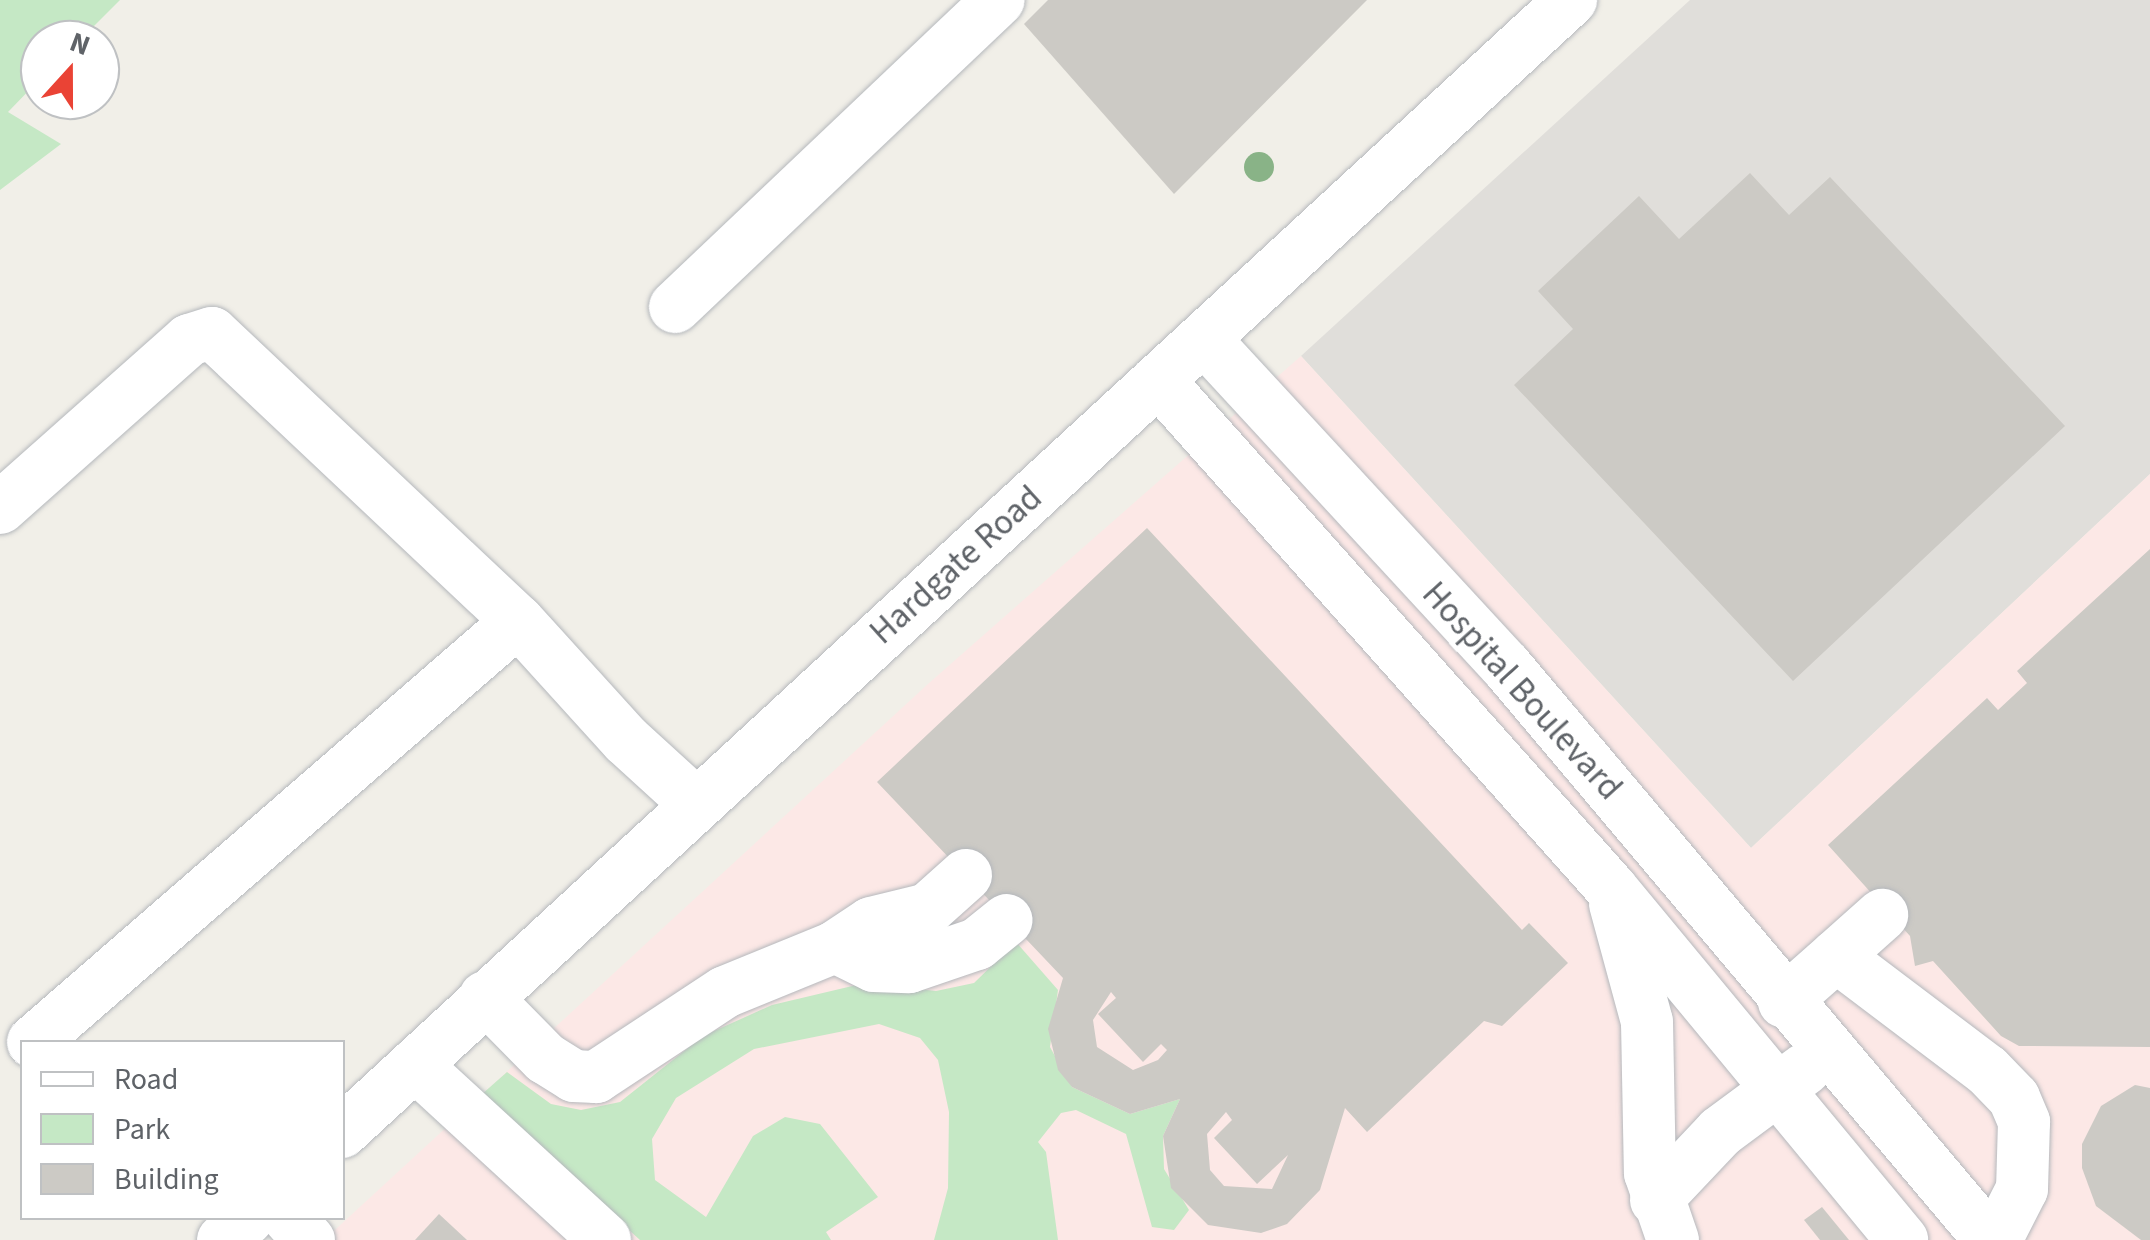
<!DOCTYPE html>
<style>
body{margin:0}
#map{position:relative;width:2150px;height:1240px;overflow:hidden;background:#f1efe8;font-family:"Source Sans 3",sans-serif}
div>[style]{position:absolute}
.industrial>*{inset:0;background:#e0deda}
.medical>*{inset:0;background:#fce8e6}
.green>*{inset:0;background:#c5e8c5}
.building>*{inset:0;background:#cccac5}
.roads{filter:drop-shadow(0 0 2px #b5b8bc) drop-shadow(0 0 2px #b5b8bc)}
.minor>*{height:52px;margin:-26px;padding:0 26px;transform-origin:26px;border-radius:26px;background:#fff}
.trees>*{width:30px;height:30px;margin:-15px;border-radius:50%;background:#89b387}
span{translate:-50% -50%;white-space:nowrap;text-align:center;line-height:1.15;-webkit-text-stroke:9px #fff;paint-order:stroke}
.street-label{font-size:35px;color:#5f6368}
.legend{position:absolute;left:20px;top:1040px;width:325px;height:180px;box-sizing:border-box;background:#fff;border:2px solid #bfc1c3;margin:0;padding:12px 18px;list-style:none;font-size:30px;color:#5f6368}
.legend li{display:flex;align-items:center;gap:20px;height:50px}
.legend b{width:50px;border:2px solid #bfc1c3}
.north{position:absolute;left:20px;top:20px;width:100px;height:100px;box-sizing:border-box;background:#fff;border:2px solid #bfc1c3;border-radius:50%;rotate:21deg;font-size:28px;font-weight:700;line-height:40px;text-align:center;color:#5f6368}
.north::after{content:'';display:block;margin:auto;width:35px;height:45px;background:#ea4335;clip-path:polygon(50% 0,100% 100%,50% 72%,0 100%)}
</style>
<div id="map">
<div class="industrial">
<i style="clip-path:polygon(1690px 0,2150px 0,2150px 474px,1751px 848px,1301px 356px)"></i>
</div>
<div class="medical">
<i style="clip-path:polygon(1301px 356px,1751px 848px,2150px 474px,2150px 1240px,324px 1240px,928px 684px)"></i>
</div>
<div class="green">
<i style="clip-path:polygon(0 0,120px 0,80px 40px,40px 40px,40px 79px,8px 112px,61px 144px,0 190px)"></i>
<i style="clip-path:polygon(1016px 942px,1058px 990px,1050px 1047px,1072px 1087px,1130px 1114px,1180px 1099px,1163px 1136px,1164px 1169px,1189px 1210px,1174px 1230px,1152px 1227px,1126px 1134px,1076px 1110px,1061px 1113px,1038px 1142px,1046px 1152px,1058px 1240px,934px 1240px,948px 1188px,949px 1112px,938px 1060px,920px 1038px,879px 1024px,754px 1049px,676px 1098px,652px 1139px,655px 1180px,706px 1217px,753px 1136px,785px 1117px,820px 1124px,878px 1197px,826px 1232px,831px 1240px,640px 1240px,481px 1095px,507px 1072px,551px 1104px,581px 1110px,620px 1102px,703px 1036px,772px 1005px,865px 983px,936px 991px,974px 983px)"></i>
</div>
<div class="building">
<i style="clip-path:polygon(1048px 0,1367px 0,1174px 194px,1024px 24px)"></i>
<i style="clip-path:polygon(1750px 173px,1789px 215px,1830px 177px,2065px 426px,1793px 681px,1514px 385px,1573px 329px,1538px 291px,1639px 196px,1679px 239px)"></i>
<i style="clip-path:polygon(evenodd,1147px 528px,1522px 930px,1529px 923px,1568px 963px,1502px 1026px,1484px 1021px,1367px 1132px,1345px 1108px,1320px 1190px,1287px 1224px,1261px 1233px,1208px 1225px,1171px 1188px,1163px 1136px,1180px 1099px,1130px 1114px,1072px 1087px,1058px 1070px,1048px 1029px,1063px 978px,877px 782px,1147px 528px,1111px 992px,1116px 998px,1098px 1014px,1143px 1062px,1161px 1044px,1167px 1050px,1158px 1060px,1133px 1070px,1097px 1047px,1093px 1020px,1111px 992px,1147px 528px,1226px 1112px,1232px 1120px,1214px 1138px,1257px 1184px,1288px 1155px,1272px 1189px,1224px 1186px,1210px 1170px,1207px 1134px,1226px 1112px)"></i>
<i style="clip-path:polygon(2150px 549px,2150px 1047px,2019px 1046px,2001px 1036px,1933px 961px,1915px 966px,1910px 936px,1828px 845px,1987px 698px,1998px 710px,2027px 683px,2017px 671px)"></i>
<i style="clip-path:polygon(2135px 1085px,2150px 1088px,2150px 1240px,2141px 1240px,2096px 1206px,2082px 1168px,2082px 1144px,2101px 1106px)"></i>
<i style="clip-path:polygon(1822px 1207px,1849px 1240px,1820px 1240px,1804px 1220px)"></i>
<i style="clip-path:polygon(439px 1214px,467px 1240px,415px 1240px)"></i>
</div>
<div class="roads">
<div class="minor">
<i style="left:675px;top:307px;width:446px;rotate:-43.5deg"></i>
<i style="left:1205px;top:340px;width:444px;rotate:47.3deg"></i>
<i style="left:1506px;top:666px;width:751px;rotate:49.86deg"></i>
<i style="left:1158px;top:380px;width:681px;rotate:48.28deg"></i>
<i style="left:1611px;top:888px;width:457px;rotate:50.4deg"></i>
<i style="left:0;top:508px;width:253px;rotate:-41.6deg"></i>
<i style="left:189px;top:340px;width:24px;rotate:-17deg"></i>
<i style="left:212px;top:333px;width:420px;rotate:43.3deg"></i>
<i style="left:518px;top:621px;width:161px;rotate:47.8deg"></i>
<i style="left:626px;top:740px;width:92px;rotate:42.4deg"></i>
<i style="left:1615px;top:904px;width:122px;rotate:74.8deg"></i>
<i style="left:1647px;top:1022px;width:151px;rotate:88.9deg"></i>
<i style="left:1650px;top:1173px;width:71px;rotate:71.1deg"></i>
<i style="left:835px;top:947px;width:43px;rotate:26deg"></i>
<i style="left:874px;top:966px;width:35px;rotate:2deg"></i>
<i style="left:909px;top:967px;width:72px;rotate:-18.7deg"></i>
<i style="left:977px;top:944px;width:38px;rotate:-39deg"></i>
<i style="left:1836px;top:956px;width:62px;rotate:-41.7deg"></i>
<i style="left:485px;top:997px;width:86px;rotate:45.5deg"></i>
<i style="left:545px;top:1058px;width:34px;rotate:32deg"></i>
<i style="left:574px;top:1076px;width:22px;rotate:3deg"></i>
<i style="left:596px;top:1077px;width:154px;rotate:-33.4deg"></i>
<i style="left:725px;top:992px;width:119px;rotate:-22.2deg"></i>
<i style="left:835px;top:947px;width:43px;rotate:-33.7deg"></i>
<i style="left:871px;top:923px;width:59px;rotate:-13.8deg"></i>
<i style="left:928px;top:909px;width:51px;rotate:-41.8deg"></i>
<i style="left:1784px;top:1002px;width:69px;rotate:-41.5deg"></i>
<i style="left:1836px;top:956px;width:189px;rotate:37.1deg"></i>
<i style="left:1987px;top:1070px;width:39px;rotate:46deg"></i>
<i style="left:2014px;top:1098px;width:26px;rotate:67deg"></i>
<i style="left:2024px;top:1122px;width:67px;rotate:91.7deg"></i>
<i style="left:2022px;top:1189px;width:57px;rotate:117deg"></i>
<i style="left:33px;top:1042px;width:642px;rotate:-40.96deg"></i>
<i style="left:415px;top:1065px;width:258px;rotate:42.6deg"></i>
<i style="left:342px;top:1132px;width:1671px;rotate:-42.65deg"></i>
<i style="left:1656px;top:1200px;width:93px;rotate:-46.7deg"></i>
<i style="left:1720px;top:1132px;width:106px;rotate:-36.5deg"></i>
<i style="left:289px;top:1218px;width:30px;rotate:48deg"></i>
<i style="left:223px;top:1240px;width:33px;rotate:-41deg"></i>
</div>
</div>
<div class="trees">
<i style="left:1259px;top:167px"></i>
</div>
<div class="street-label">
<span style="left:956px;top:565px;rotate:-42deg">Hardgate Road</span>
<span style="left:1522px;top:691px;rotate:48deg">Hospital Boulevard</span>
</div>
<ul class="legend">
<li><b style="height:12px;background:#fff"></b>Road</li>
<li><b style="height:28px;background:#c5e8c5"></b>Park</li>
<li><b style="height:28px;background:#cccac5"></b>Building</li>
</ul>
<div class="north">N</div>
</div>
